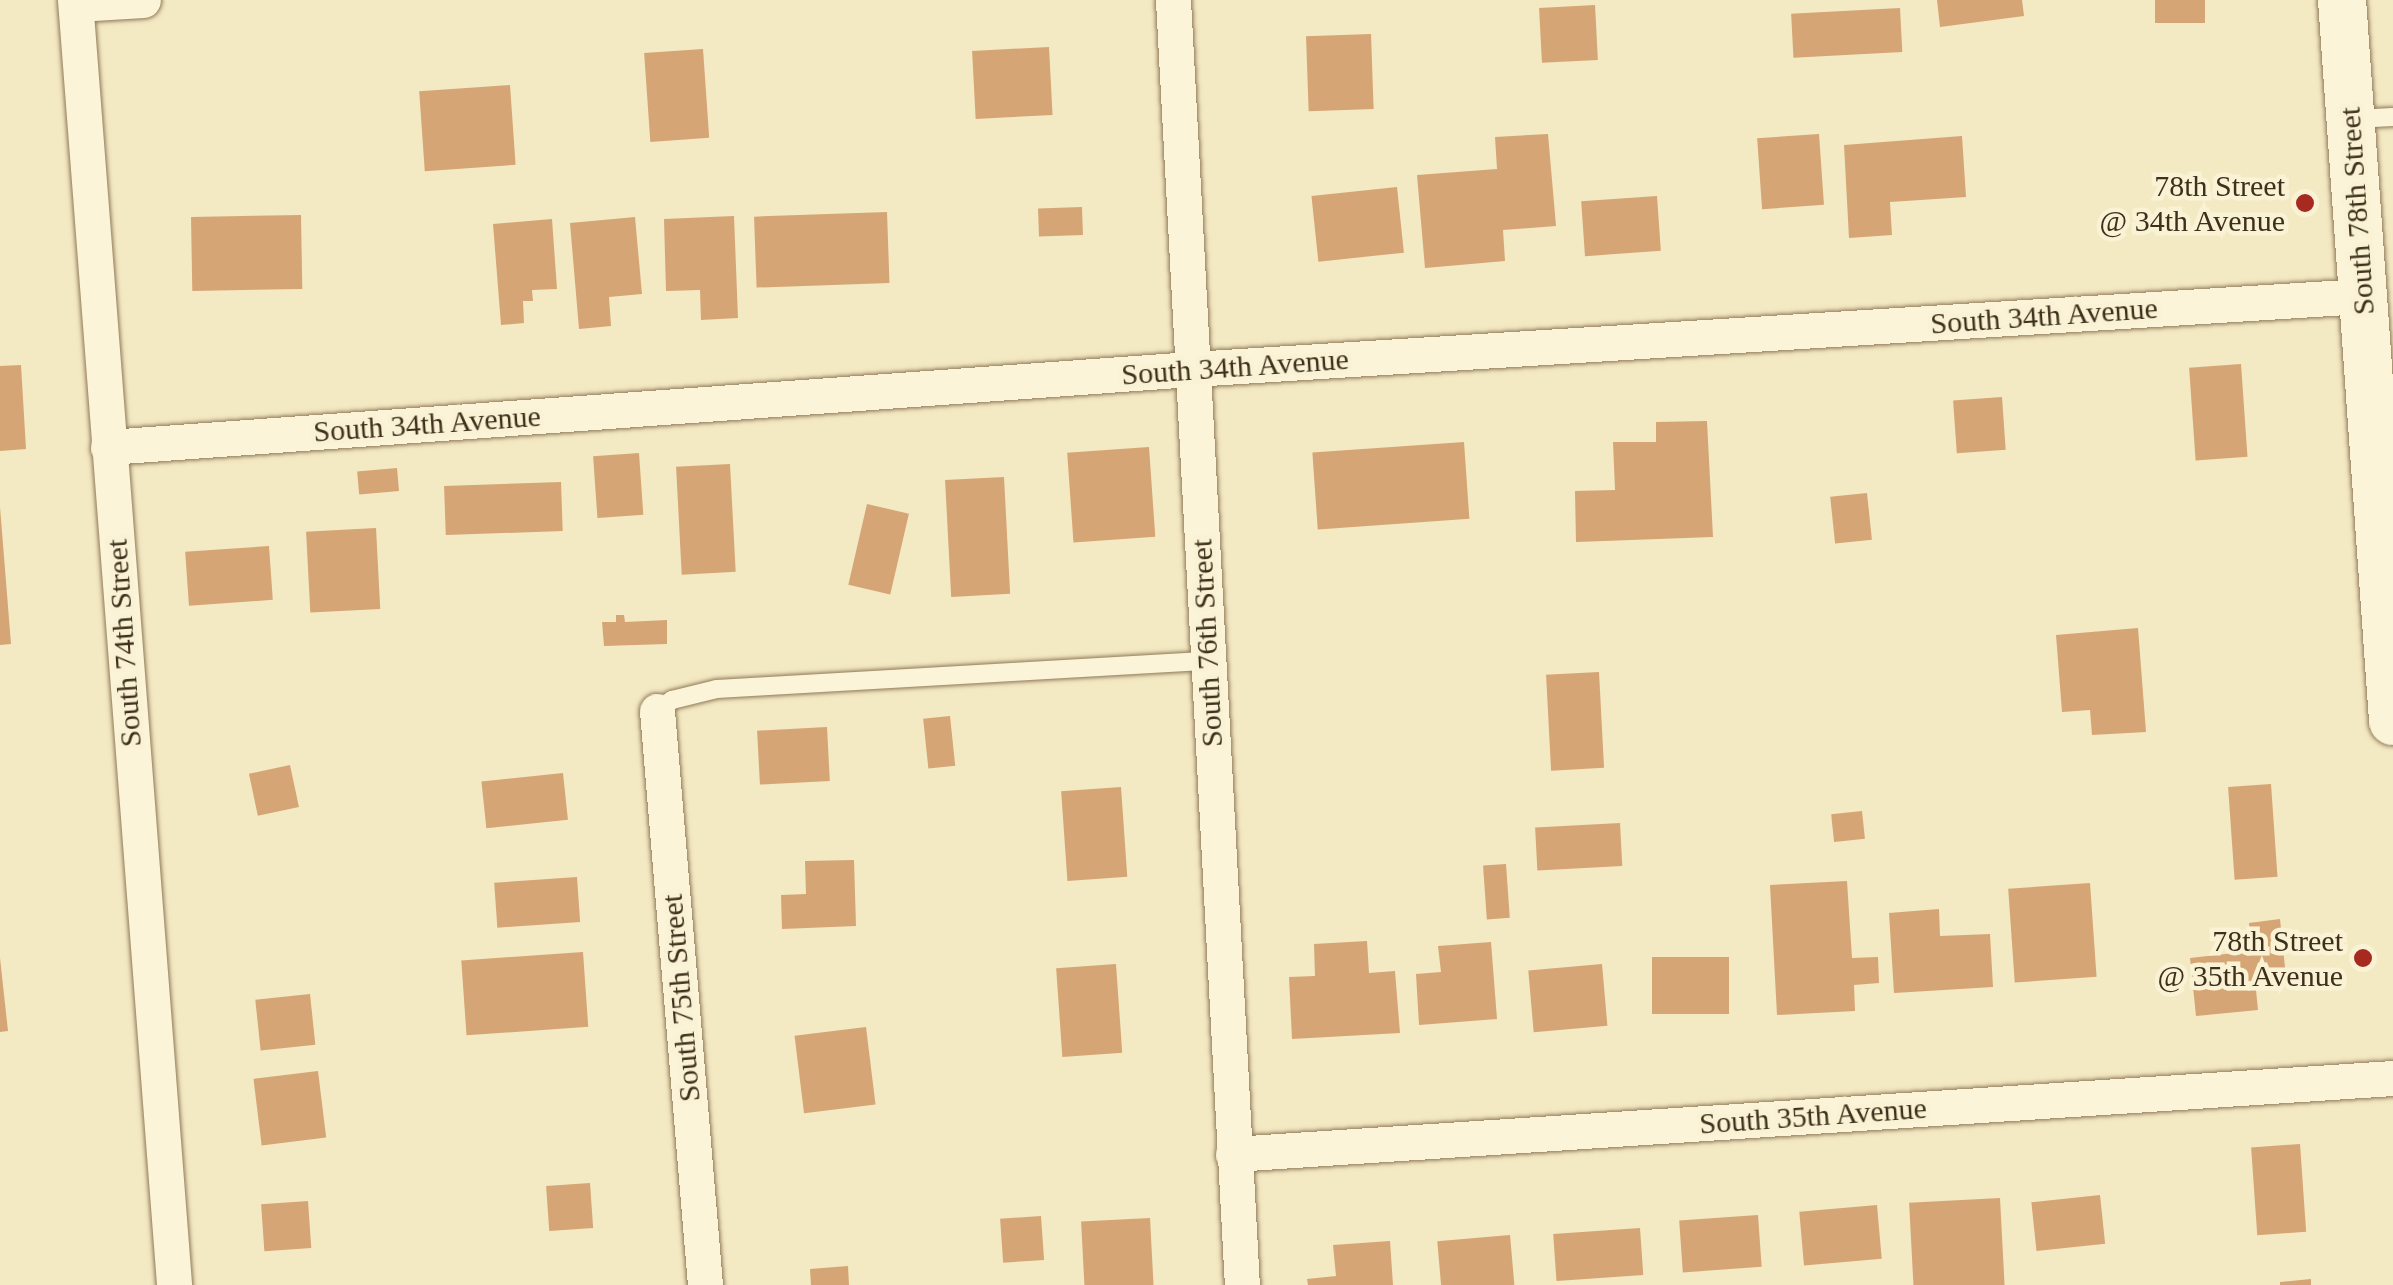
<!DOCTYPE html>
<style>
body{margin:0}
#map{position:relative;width:2393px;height:1285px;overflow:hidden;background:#f3e9c3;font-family:Georgia,serif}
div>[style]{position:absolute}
.building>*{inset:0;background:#d5a575;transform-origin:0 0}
.roads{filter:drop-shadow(0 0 2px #907a57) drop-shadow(0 0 2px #907a57)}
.lane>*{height:18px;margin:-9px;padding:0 9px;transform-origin:9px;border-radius:9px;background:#fcf4d8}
.street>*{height:35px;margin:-17.5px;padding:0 17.5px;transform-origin:17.5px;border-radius:17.5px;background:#fcf4d8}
.secondary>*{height:48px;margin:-24px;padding:0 24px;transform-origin:24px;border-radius:24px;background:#fcf4d8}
.dots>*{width:28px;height:28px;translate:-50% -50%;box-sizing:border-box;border:5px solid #f9f2d4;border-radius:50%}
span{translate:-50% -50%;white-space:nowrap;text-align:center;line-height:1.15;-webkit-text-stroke:9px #f9f2d4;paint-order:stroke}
.poi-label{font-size:30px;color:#3e301d}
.right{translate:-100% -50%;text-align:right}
.street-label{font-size:30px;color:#3e301d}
</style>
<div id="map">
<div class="building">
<i style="clip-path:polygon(1937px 0,2022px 0,2024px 16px,1940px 27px)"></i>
<i style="left:2155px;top:0;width:50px;height:23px"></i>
<i style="left:1595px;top:5px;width:55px;height:56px;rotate:87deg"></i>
<i style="left:1900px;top:8px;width:44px;height:109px;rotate:87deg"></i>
<i style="left:1371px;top:34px;width:75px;height:65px;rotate:88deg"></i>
<i style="left:1049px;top:47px;width:68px;height:77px;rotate:87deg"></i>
<i style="left:703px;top:49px;width:89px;height:59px;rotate:86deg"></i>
<i style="left:510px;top:85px;width:80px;height:91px;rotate:86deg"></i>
<i style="clip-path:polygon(1548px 134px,1556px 226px,1503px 230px,1505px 261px,1425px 268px,1417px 175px,1497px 169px,1495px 137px)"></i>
<i style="left:1819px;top:134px;width:71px;height:62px;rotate:86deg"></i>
<i style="clip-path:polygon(1962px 136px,1966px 197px,1890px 202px,1892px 235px,1849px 238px,1844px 145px)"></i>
<i style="left:1397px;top:187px;width:66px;height:86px;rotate:84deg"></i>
<i style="left:1657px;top:196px;width:55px;height:76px;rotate:86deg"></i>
<i style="left:1082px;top:207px;width:28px;height:44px;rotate:88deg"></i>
<i style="left:887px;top:212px;width:71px;height:133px;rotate:88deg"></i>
<i style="left:301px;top:215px;width:74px;height:110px;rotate:89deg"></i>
<i style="clip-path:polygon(734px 216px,738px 318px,701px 320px,700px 290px,666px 291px,664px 219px)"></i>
<i style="clip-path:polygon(635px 217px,642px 294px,609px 297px,611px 326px,579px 329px,570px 223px)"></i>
<i style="clip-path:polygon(552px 219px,557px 289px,532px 290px,533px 301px,523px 301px,524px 323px,501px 325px,493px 224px)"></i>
<i style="left:2241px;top:364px;width:93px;height:52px;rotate:86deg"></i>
<i style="clip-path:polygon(21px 365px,26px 449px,0 451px,0 366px)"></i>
<i style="left:2002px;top:397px;width:53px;height:49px;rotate:86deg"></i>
<i style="clip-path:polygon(1707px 421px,1713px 537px,1576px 542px,1575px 491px,1615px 490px,1613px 442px,1656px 442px,1656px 422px)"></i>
<i style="left:1464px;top:442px;width:77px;height:152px;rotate:86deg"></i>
<i style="left:1149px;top:447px;width:90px;height:82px;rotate:86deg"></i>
<i style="left:639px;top:453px;width:62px;height:46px;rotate:86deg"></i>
<i style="left:730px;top:464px;width:108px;height:54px;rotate:87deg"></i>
<i style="left:397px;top:468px;width:23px;height:40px;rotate:85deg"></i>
<i style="left:1004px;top:477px;width:117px;height:59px;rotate:87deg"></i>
<i style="left:561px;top:482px;width:49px;height:117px;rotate:88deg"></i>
<i style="left:1867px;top:493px;width:47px;height:37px;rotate:84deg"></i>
<i style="left:867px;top:504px;width:43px;height:83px;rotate:13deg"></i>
<i style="clip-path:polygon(0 507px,11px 644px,0 645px)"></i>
<i style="left:376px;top:528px;width:81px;height:70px;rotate:87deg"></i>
<i style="left:269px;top:546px;width:54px;height:84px;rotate:86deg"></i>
<i style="clip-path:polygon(616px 615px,624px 615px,625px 622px,667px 620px,667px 644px,604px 646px,602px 622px,616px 622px)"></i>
<i style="clip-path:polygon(2138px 628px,2146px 732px,2092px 735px,2090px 710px,2062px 712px,2056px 635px)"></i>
<i style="left:1599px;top:672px;width:96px;height:53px;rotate:87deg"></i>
<i style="left:950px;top:716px;width:50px;height:27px;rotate:84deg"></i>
<i style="left:827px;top:727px;width:54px;height:70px;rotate:87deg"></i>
<i style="left:290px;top:765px;width:43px;height:42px;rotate:78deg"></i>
<i style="left:563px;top:773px;width:47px;height:82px;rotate:84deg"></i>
<i style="left:2271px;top:784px;width:93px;height:43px;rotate:86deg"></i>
<i style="left:1121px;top:787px;width:90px;height:60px;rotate:86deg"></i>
<i style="left:1862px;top:811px;width:28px;height:31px;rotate:84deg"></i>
<i style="left:1620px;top:823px;width:43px;height:85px;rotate:87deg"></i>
<i style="clip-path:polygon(854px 860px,856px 926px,782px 929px,781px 895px,806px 894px,805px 861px)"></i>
<i style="left:1506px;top:864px;width:54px;height:23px;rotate:86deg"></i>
<i style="left:577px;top:877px;width:45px;height:83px;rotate:86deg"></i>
<i style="clip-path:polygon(1847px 881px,1852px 958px,1878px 957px,1879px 983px,1854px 985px,1855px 1011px,1777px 1015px,1770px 885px)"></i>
<i style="left:2090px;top:883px;width:94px;height:82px;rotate:86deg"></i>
<i style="clip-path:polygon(1939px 909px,1940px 936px,1990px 934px,1993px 987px,1894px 993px,1889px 913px)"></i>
<i style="clip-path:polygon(2280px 919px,2286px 977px,2255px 980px,2258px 1010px,2196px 1016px,2190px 958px,2252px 951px,2249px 923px)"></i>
<i style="clip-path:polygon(1367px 941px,1369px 973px,1395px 971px,1400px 1033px,1292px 1039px,1289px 977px,1315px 976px,1314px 944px)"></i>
<i style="clip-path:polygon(1491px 942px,1497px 1019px,1419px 1025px,1416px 974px,1441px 972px,1438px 946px)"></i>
<i style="left:583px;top:952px;width:75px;height:122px;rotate:86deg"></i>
<i style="left:1729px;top:957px;width:57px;height:77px;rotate:90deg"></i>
<i style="clip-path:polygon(0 958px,8px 1031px,0 1032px)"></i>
<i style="left:1116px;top:964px;width:89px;height:60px;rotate:86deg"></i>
<i style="left:1602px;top:964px;width:62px;height:74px;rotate:85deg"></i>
<i style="left:310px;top:994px;width:51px;height:55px;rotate:84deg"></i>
<i style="left:866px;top:1027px;width:78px;height:72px;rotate:83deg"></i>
<i style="left:318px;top:1071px;width:67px;height:65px;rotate:83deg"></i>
<i style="left:2300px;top:1144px;width:88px;height:49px;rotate:86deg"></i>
<i style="left:590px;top:1183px;width:45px;height:44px;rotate:86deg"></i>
<i style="left:2100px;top:1195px;width:49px;height:69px;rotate:84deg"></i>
<i style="left:2000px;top:1198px;width:87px;height:91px;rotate:87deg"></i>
<i style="left:308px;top:1201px;width:47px;height:47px;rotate:86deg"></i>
<i style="left:1877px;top:1205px;width:54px;height:78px;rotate:85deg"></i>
<i style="left:1758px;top:1215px;width:52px;height:79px;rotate:86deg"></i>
<i style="left:1041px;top:1216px;width:44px;height:41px;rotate:86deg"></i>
<i style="left:1150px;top:1218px;width:67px;height:69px;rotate:87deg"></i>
<i style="left:1640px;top:1228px;width:47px;height:87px;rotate:86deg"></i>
<i style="left:1510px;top:1235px;width:50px;height:73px;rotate:85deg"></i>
<i style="clip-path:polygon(1390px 1241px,1393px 1285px,1308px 1285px,1307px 1279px,1336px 1276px,1333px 1245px)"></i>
<i style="clip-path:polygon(848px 1266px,849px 1285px,811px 1285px,810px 1269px)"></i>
<i style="clip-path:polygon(2311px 1279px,2311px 1285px,2280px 1285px,2280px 1282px)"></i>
</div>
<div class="roads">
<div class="lane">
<i style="left:2354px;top:119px;width:39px;rotate:-3deg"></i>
<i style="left:657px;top:711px;width:19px;rotate:-36deg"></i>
<i style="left:672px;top:700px;width:46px;rotate:-13.7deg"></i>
<i style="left:717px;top:689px;width:491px;rotate:-3.3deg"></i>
</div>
<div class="street">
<i style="left:75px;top:0;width:1289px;rotate:85.59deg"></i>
<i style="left:1173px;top:0;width:1287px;rotate:86.93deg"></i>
<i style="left:76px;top:4px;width:67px;rotate:-3.4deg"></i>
<i style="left:108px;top:447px;width:1087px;rotate:-4.12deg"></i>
<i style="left:1192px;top:369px;width:1173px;rotate:-3.57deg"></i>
<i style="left:657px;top:711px;width:576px;rotate:85.22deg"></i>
<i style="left:1233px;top:1154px;width:1162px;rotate:-3.75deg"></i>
</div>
<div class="secondary">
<i style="left:2342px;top:0;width:723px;rotate:85.95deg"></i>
</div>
</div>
<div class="dots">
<i style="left:2305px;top:203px;background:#a62a20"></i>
<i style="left:2363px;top:958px;background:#a62a20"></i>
</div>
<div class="poi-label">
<span class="right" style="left:2285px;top:203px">78th Street<br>@ 34th Avenue</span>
<span class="right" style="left:2343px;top:958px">78th Street<br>@ 35th Avenue</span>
</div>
<div class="street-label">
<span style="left:2357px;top:211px;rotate:-94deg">South 78th Street</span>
<span style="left:2044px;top:316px;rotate:-4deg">South 34th Avenue</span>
<span style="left:1235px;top:367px;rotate:-4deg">South 34th Avenue</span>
<span style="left:427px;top:424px;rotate:-4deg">South 34th Avenue</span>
<span style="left:124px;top:643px;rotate:-94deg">South 74th Street</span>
<span style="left:1207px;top:643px;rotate:-93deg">South 76th Street</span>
<span style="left:681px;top:998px;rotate:-95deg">South 75th Street</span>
<span style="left:1813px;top:1116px;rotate:-4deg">South 35th Avenue</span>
</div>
</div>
